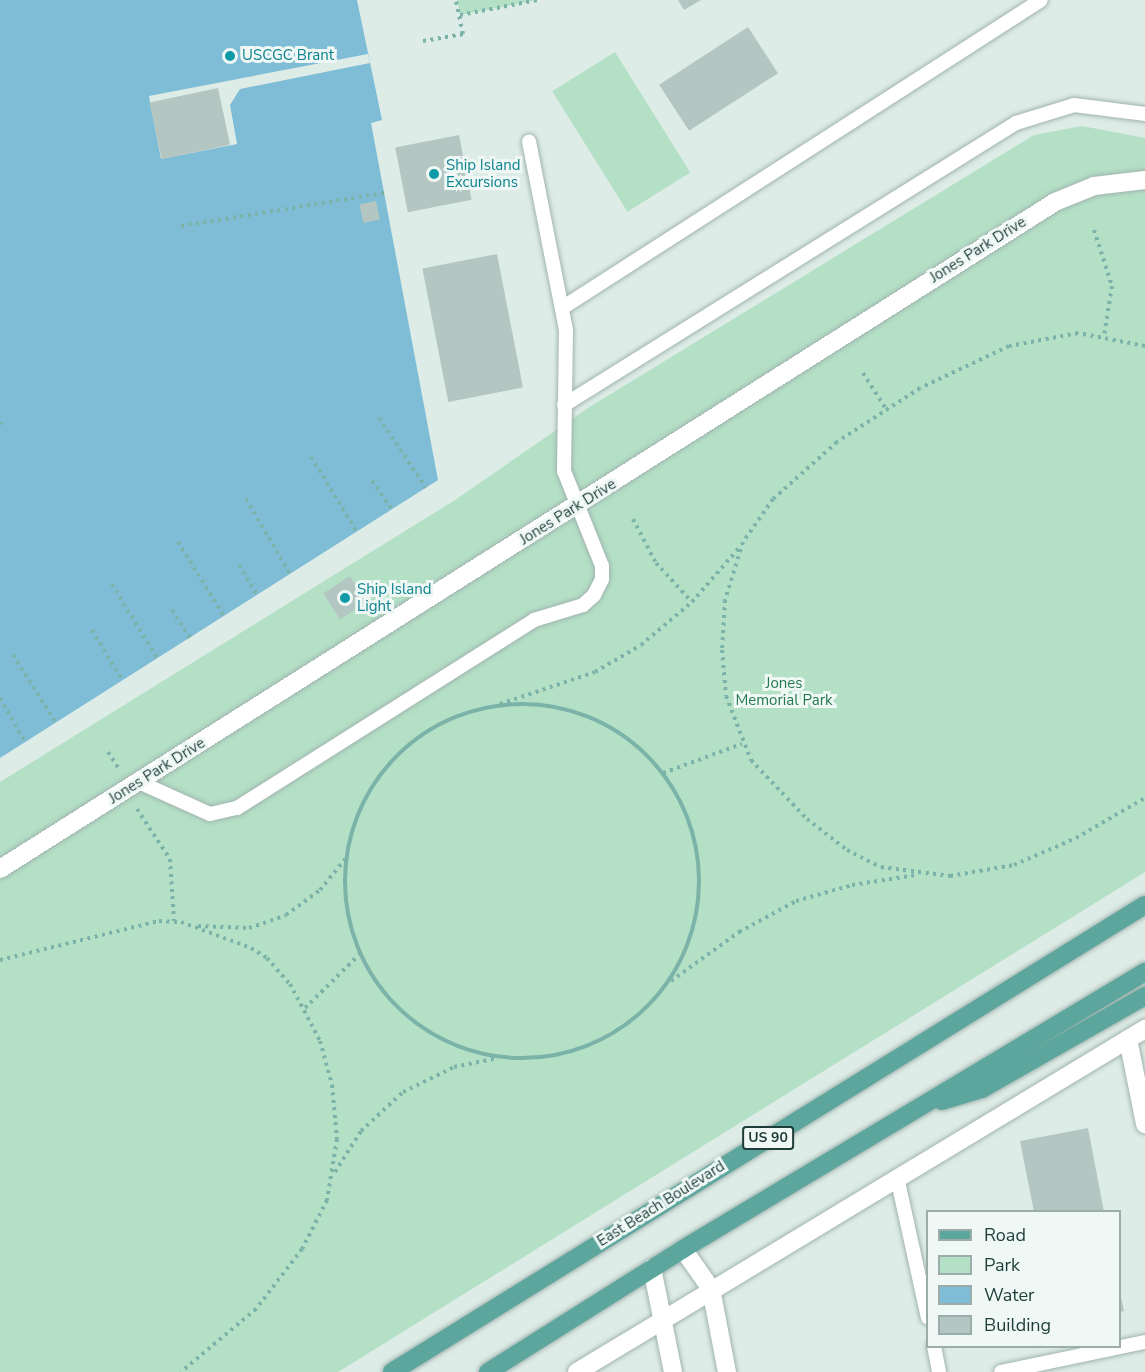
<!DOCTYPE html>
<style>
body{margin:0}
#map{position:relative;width:1145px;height:1372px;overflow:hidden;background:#deece7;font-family:"Nunito Sans",sans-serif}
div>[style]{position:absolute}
.green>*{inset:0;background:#b4e0c6;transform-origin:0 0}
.water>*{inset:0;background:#7fbdd7}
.pier>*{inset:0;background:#deece7}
.building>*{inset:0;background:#b3c6c1;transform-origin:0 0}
.path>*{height:4px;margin-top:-2px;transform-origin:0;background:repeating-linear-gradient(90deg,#7bb3a9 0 3px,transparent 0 7.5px)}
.path>.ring{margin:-2px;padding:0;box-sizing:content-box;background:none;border:4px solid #7bb3a9;border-radius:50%}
.roads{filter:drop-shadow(0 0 2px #a1b4af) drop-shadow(0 0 2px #a1b4af)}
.service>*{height:14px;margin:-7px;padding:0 7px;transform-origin:7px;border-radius:7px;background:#fff}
.minor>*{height:18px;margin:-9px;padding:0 9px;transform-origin:9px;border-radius:9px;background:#fff}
.tertiary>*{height:18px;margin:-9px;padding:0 9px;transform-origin:9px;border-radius:9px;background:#fff}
.primary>*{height:18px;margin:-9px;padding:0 9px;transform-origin:9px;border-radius:9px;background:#5da69e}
.dots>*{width:16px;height:16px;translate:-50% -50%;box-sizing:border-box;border:3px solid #eff8f5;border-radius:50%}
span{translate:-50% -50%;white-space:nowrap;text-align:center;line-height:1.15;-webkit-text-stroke:6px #eff8f5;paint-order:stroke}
.shield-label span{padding:2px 4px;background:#eff8f5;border:2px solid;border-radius:4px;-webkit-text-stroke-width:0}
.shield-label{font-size:14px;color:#1e3d39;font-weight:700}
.culture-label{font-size:15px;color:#0d838f}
.left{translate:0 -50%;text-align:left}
.street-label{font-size:15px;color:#1e3d39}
.park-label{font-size:15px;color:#247850}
.legend{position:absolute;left:926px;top:1210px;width:195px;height:138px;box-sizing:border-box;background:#eff8f5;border:2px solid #9badaa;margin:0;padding:8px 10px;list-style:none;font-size:18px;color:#1e3d39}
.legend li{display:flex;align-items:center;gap:12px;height:30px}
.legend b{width:30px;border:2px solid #9badaa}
</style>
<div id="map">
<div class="green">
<i style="clip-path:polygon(457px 0,538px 0,460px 15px)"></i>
<i style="left:615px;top:52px;width:142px;height:74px;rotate:58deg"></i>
<i style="clip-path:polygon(1082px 126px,1145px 138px,1145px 872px,338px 1372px,0 1372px,0 782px,455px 500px,591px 406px,1034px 135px)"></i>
</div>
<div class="water">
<i style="clip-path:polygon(0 0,357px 0,382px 120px,371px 123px,438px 480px,0 758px)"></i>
</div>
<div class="pier">
<i style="clip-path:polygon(368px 54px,370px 63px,240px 89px,230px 105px,237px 144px,161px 159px,149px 96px)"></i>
</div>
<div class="building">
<i style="clip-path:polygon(678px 0,701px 0,684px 10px)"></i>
<i style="left:748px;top:27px;width:55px;height:106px;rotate:57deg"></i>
<i style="left:218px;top:88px;width:58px;height:70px;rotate:78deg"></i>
<i style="left:459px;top:135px;width:66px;height:65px;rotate:79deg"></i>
<i style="left:376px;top:201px;width:19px;height:17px;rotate:78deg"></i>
<i style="left:497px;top:254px;width:136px;height:76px;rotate:79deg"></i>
<i style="left:350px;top:576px;width:31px;height:32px;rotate:57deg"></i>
<i style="clip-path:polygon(1088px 1128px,1104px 1212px,1034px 1212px,1020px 1141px)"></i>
<i style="clip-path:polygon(1120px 1293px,1124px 1311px,1120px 1312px)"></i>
</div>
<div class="path">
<i style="left:460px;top:15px;width:79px;rotate:-10.9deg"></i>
<i style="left:423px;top:41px;width:41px;rotate:-9.9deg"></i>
<i style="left:463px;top:34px;width:35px;rotate:-102deg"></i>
<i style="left:181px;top:226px;width:206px;rotate:-9.2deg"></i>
<i style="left:1094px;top:230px;width:59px;rotate:72.2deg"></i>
<i style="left:1112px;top:286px;width:51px;rotate:99.1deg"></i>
<i style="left:1145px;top:346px;width:68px;rotate:-169deg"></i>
<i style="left:1078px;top:333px;width:70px;rotate:169.3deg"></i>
<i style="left:1009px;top:346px;width:98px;rotate:154.7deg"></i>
<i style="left:920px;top:388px;width:99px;rotate:147deg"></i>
<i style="left:837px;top:442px;width:86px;rotate:138.3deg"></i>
<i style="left:773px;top:499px;width:52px;rotate:124.9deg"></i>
<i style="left:743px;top:542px;width:61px;rotate:107.2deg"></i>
<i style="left:725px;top:600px;width:50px;rotate:93.4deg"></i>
<i style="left:722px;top:650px;width:46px;rotate:85deg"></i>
<i style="left:726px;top:696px;width:69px;rotate:68.7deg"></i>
<i style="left:751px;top:760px;width:81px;rotate:46.5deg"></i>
<i style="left:807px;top:819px;width:51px;rotate:37.8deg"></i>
<i style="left:847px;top:850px;width:38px;rotate:27deg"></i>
<i style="left:881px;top:867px;width:70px;rotate:7.4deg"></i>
<i style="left:950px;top:876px;width:65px;rotate:-9.8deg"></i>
<i style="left:1014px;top:865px;width:68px;rotate:-23.5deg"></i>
<i style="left:1076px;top:838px;width:80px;rotate:-30.1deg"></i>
<i style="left:863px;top:373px;width:43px;rotate:57.4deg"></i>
<i style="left:379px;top:418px;width:84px;rotate:56.1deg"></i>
<i style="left:0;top:422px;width:7px;rotate:56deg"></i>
<i style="left:311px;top:457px;width:88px;rotate:58.5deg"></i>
<i style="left:372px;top:481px;width:35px;rotate:55deg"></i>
<i style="left:246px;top:499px;width:87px;rotate:59.6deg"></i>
<i style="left:633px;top:519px;width:50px;rotate:62.4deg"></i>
<i style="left:656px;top:563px;width:53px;rotate:47.3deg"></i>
<i style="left:178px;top:542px;width:87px;rotate:58.1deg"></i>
<i style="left:239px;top:565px;width:35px;rotate:59deg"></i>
<i style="left:112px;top:584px;width:87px;rotate:58.7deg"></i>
<i style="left:172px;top:610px;width:33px;rotate:57deg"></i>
<i style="left:92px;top:630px;width:58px;rotate:59deg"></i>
<i style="left:13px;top:655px;width:80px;rotate:57.7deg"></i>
<i style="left:0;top:698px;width:51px;rotate:60.4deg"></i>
<i class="ring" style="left:345px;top:704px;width:350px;height:350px"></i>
<i style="left:500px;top:704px;width:100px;rotate:-18.6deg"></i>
<i style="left:595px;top:672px;width:53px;rotate:-30.4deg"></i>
<i style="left:641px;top:645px;width:67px;rotate:-40.1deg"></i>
<i style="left:692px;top:602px;width:72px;rotate:-49deg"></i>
<i style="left:108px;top:752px;width:20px;rotate:57deg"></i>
<i style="left:663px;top:773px;width:84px;rotate:-20.2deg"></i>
<i style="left:137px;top:809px;width:60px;rotate:56.6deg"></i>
<i style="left:170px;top:859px;width:62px;rotate:86.3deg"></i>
<i style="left:198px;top:926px;width:51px;rotate:2.2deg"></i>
<i style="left:249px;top:928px;width:39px;rotate:-19deg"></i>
<i style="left:286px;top:915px;width:42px;rotate:-36.3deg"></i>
<i style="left:320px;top:890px;width:40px;rotate:-51deg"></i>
<i style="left:0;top:960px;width:164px;rotate:-13.8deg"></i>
<i style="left:159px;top:921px;width:22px;rotate:3deg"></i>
<i style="left:181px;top:922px;width:75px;rotate:20.4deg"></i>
<i style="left:251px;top:948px;width:19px;rotate:32deg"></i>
<i style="left:267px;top:958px;width:35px;rotate:49deg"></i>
<i style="left:290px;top:984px;width:64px;rotate:62.2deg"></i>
<i style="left:320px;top:1041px;width:46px;rotate:74.7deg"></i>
<i style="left:332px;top:1085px;width:54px;rotate:84.7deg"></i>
<i style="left:337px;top:1139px;width:62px;rotate:99.3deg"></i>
<i style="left:327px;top:1200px;width:55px;rotate:117deg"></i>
<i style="left:302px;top:1249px;width:76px;rotate:127.5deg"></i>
<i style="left:256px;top:1309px;width:98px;rotate:140deg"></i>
<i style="left:671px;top:981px;width:84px;rotate:-35.8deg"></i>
<i style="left:739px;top:932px;width:65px;rotate:-28.5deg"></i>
<i style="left:796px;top:901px;width:58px;rotate:-15.9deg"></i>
<i style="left:852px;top:885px;width:65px;rotate:-8.9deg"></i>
<i style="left:305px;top:1008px;width:77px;rotate:-44.5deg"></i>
<i style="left:335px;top:1172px;width:49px;rotate:-57.6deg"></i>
<i style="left:361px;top:1131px;width:57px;rotate:-42.9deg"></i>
<i style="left:403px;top:1092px;width:57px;rotate:-26.1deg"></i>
<i style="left:454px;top:1067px;width:45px;rotate:-11.6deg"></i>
</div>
<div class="roads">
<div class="service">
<i style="left:562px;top:308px;width:569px;rotate:-32.74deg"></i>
<i style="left:564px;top:405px;width:533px;rotate:-31.96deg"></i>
<i style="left:1016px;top:123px;width:61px;rotate:-17.2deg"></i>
<i style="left:1074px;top:105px;width:72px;rotate:7.2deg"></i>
<i style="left:139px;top:782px;width:78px;rotate:24.3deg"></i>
<i style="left:210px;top:814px;width:28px;rotate:-13deg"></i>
<i style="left:237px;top:808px;width:352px;rotate:-32.3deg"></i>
<i style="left:534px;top:620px;width:51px;rotate:-17deg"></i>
<i style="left:583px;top:605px;width:15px;rotate:-42deg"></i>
<i style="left:594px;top:595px;width:18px;rotate:-63deg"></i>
<i style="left:602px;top:579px;width:13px;rotate:-90deg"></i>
<i style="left:602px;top:566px;width:102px;rotate:-111.8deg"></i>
<i style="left:564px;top:471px;width:141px;rotate:-89.2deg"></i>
<i style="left:566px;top:330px;width:192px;rotate:-101.1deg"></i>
<i style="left:897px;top:1177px;width:144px;rotate:77.6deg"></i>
<i style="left:934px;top:1346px;width:26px;rotate:79deg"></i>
<i style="left:1001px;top:1372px;width:147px;rotate:-11.8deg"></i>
</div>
<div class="minor">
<i style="left:0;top:869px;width:1248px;rotate:-32.3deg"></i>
<i style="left:1055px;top:202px;width:42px;rotate:-22.3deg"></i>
<i style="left:1094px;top:186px;width:51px;rotate:-6.7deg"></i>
<i style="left:1128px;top:1039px;width:87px;rotate:78.7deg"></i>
<i style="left:577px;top:1372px;width:664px;rotate:-31.13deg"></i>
</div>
<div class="tertiary">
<i style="left:683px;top:1249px;width:49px;rotate:55deg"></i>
<i style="left:711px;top:1289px;width:85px;rotate:79.1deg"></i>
<i style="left:652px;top:1268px;width:106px;rotate:78.6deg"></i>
</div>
<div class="primary">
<i style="left:942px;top:1101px;width:42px;rotate:-16.7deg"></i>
<i style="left:982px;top:1089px;width:188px;rotate:-29.7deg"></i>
<i style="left:392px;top:1372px;width:886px;rotate:-31.81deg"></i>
<i style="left:488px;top:1372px;width:231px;rotate:-32.2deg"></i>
<i style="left:683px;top:1249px;width:539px;rotate:-30.95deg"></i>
</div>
</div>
<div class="dots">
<i style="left:230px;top:56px;background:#0f9aa8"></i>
<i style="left:434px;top:174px;background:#0f9aa8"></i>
<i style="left:345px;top:598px;background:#0f9aa8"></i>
</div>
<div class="shield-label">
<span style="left:768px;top:1138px">US 90</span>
</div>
<div class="culture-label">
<span class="left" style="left:242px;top:56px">USCGC Brant</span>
<span class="left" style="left:446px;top:174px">Ship Island<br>Excursions</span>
<span class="left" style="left:357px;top:598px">Ship Island<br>Light</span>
</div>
<div class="street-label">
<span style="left:978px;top:250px;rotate:-32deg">Jones Park Drive</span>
<span style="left:568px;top:512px;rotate:-32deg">Jones Park Drive</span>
<span style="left:157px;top:771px;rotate:-32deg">Jones Park Drive</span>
<span style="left:661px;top:1204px;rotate:-32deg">East Beach Boulevard</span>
</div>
<div class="park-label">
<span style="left:784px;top:692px">Jones<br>Memorial Park</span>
</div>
<ul class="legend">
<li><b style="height:8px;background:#5da69e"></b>Road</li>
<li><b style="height:16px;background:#b4e0c6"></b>Park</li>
<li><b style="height:16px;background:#7fbdd7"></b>Water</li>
<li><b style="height:16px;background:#b3c6c1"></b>Building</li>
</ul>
</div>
